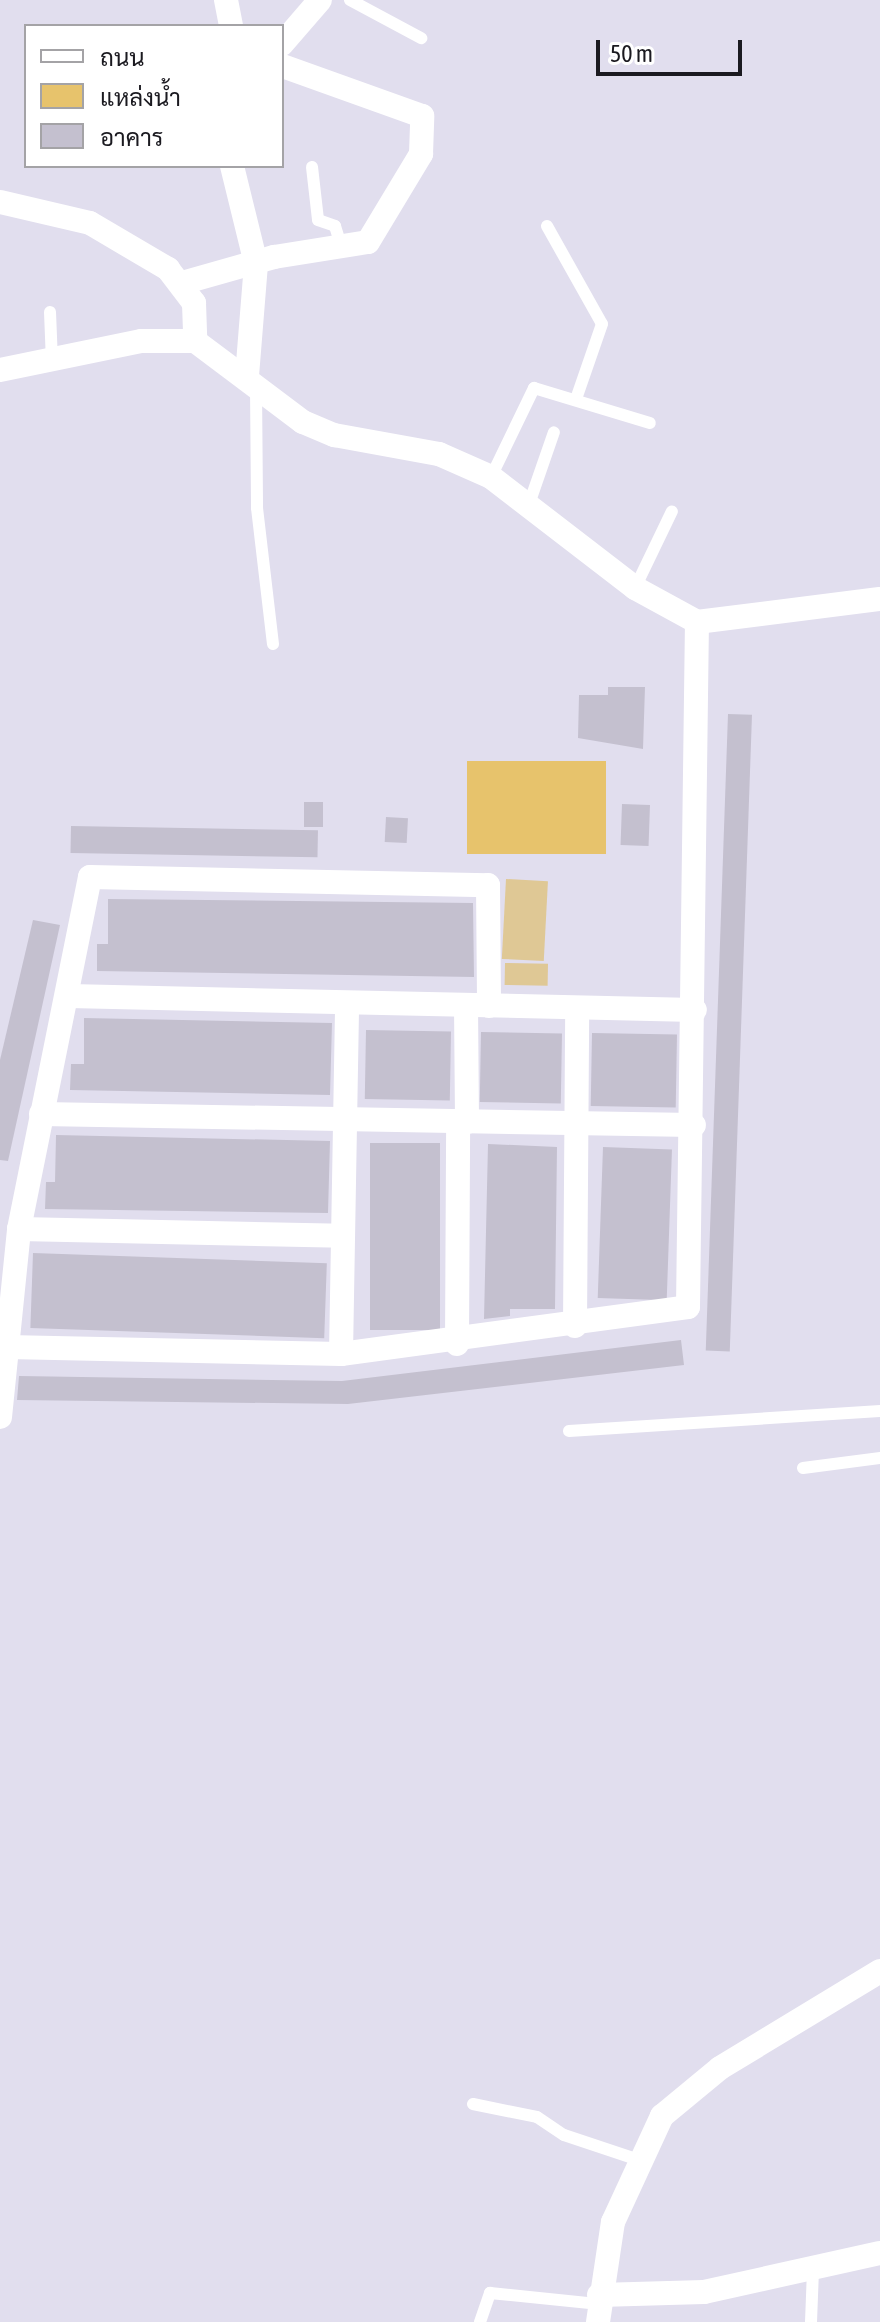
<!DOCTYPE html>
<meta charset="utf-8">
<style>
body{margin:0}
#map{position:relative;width:880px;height:2322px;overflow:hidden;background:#e1deee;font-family:"Asap Condensed",Sarabun,sans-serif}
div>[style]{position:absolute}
.green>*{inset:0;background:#dfc895;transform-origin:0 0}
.water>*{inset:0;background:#e7c36c;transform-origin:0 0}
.building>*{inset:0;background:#c4c0cf;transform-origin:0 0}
.lane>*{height:12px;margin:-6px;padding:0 6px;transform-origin:6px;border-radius:6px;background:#fff}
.street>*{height:24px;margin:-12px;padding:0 12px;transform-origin:12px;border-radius:12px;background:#fff}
span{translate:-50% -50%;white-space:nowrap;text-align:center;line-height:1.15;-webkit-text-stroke:6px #fff;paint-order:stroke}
.legend{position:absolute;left:24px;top:24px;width:260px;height:144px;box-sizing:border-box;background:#fff;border:2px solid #a4a3a6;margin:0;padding:10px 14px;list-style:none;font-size:24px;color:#1b1a20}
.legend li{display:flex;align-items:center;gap:16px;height:40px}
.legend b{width:40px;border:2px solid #a4a3a6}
.scale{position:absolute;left:596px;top:40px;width:146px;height:36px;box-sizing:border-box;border:4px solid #1b1a20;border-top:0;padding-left:10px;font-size:24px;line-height:28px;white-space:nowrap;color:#1b1a20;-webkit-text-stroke:6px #fff;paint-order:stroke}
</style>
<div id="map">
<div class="green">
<i style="left:506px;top:879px;width:42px;height:80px;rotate:3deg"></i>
<i style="left:505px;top:963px;width:43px;height:22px;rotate:1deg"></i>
</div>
<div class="water">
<i style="left:467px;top:761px;width:139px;height:93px"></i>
</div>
<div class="building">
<i style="clip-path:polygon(608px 687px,645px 687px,643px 749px,578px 738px,579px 695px,608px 695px)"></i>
<i style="left:728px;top:714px;width:24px;height:637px;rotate:2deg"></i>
<i style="left:304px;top:802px;width:19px;height:25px"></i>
<i style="left:622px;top:804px;width:28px;height:41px;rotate:2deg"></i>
<i style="left:386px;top:817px;width:22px;height:25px;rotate:3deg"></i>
<i style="left:71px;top:826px;width:247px;height:27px;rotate:1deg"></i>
<i style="clip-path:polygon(108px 899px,473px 903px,474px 977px,97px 971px,97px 944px,108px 944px)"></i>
<i style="clip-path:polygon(33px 920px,60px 925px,8px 1161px,0 1160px,0 1060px)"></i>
<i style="clip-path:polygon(84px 1018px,332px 1023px,330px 1095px,70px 1090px,71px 1064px,84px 1064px)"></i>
<i style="left:366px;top:1030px;width:85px;height:69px;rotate:1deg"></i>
<i style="left:481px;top:1032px;width:81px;height:70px;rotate:1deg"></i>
<i style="left:592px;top:1033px;width:85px;height:73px;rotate:1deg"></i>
<i style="clip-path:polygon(56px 1135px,330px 1141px,328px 1213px,45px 1209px,46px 1182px,55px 1182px)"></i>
<i style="left:370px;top:1143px;width:70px;height:187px"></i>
<i style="clip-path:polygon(488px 1144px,557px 1147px,555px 1309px,510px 1309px,510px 1316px,484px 1319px)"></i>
<i style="left:603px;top:1147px;width:69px;height:151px;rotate:2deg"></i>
<i style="left:33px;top:1253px;width:294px;height:75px;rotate:2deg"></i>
<i style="clip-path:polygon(681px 1340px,684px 1365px,348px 1404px,17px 1400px,19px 1376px,342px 1381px)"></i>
</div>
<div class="lane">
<i style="left:350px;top:0;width:81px;rotate:28.2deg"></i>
<i style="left:312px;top:167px;width:53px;rotate:83.5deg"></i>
<i style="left:318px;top:220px;width:18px;rotate:19deg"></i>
<i style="left:335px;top:226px;width:21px;rotate:73deg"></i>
<i style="left:547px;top:226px;width:112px;rotate:60.7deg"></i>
<i style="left:602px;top:324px;width:79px;rotate:109.1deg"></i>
<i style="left:50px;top:312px;width:49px;rotate:87.7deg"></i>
<i style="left:256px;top:388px;width:120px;rotate:89.5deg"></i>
<i style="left:257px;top:508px;width:137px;rotate:83.3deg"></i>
<i style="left:491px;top:477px;width:99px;rotate:-64.2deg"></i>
<i style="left:534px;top:388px;width:121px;rotate:16.8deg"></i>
<i style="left:528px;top:507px;width:79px;rotate:-70.9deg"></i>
<i style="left:635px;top:588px;width:85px;rotate:-64.3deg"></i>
<i style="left:569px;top:1431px;width:312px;rotate:-3.7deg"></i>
<i style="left:803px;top:1468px;width:78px;rotate:-7.4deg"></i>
<i style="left:473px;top:2104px;width:65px;rotate:11.5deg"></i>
<i style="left:537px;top:2117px;width:32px;rotate:34deg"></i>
<i style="left:564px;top:2135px;width:79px;rotate:18.4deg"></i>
<i style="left:480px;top:2322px;width:31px;rotate:-71deg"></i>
<i style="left:490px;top:2293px;width:110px;rotate:5.8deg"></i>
<i style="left:811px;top:2322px;width:51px;rotate:-87.8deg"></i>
</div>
<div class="street">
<i style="left:226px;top:0;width:26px;rotate:79deg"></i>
<i style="left:282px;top:44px;width:58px;rotate:-49.2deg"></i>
<i style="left:232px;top:166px;width:101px;rotate:76.2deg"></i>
<i style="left:256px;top:264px;width:111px;rotate:94.6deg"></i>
<i style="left:0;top:202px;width:92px;rotate:13.1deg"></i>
<i style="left:90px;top:223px;width:91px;rotate:30.5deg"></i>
<i style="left:168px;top:269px;width:43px;rotate:52.6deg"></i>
<i style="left:194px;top:303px;width:38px;rotate:88deg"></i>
<i style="left:182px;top:283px;width:96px;rotate:-15.8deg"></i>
<i style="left:274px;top:257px;width:95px;rotate:-9.1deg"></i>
<i style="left:368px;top:242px;width:103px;rotate:-58.9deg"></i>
<i style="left:421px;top:154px;width:38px;rotate:-88deg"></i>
<i style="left:422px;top:116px;width:149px;rotate:-160.3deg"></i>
<i style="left:0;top:370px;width:144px;rotate:-11.6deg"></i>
<i style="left:141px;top:341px;width:54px"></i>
<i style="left:195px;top:341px;width:135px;rotate:36.9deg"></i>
<i style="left:303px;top:422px;width:34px;rotate:23deg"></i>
<i style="left:334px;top:435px;width:107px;rotate:10.3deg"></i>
<i style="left:439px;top:454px;width:57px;rotate:23.9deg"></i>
<i style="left:491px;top:477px;width:182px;rotate:37.6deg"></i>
<i style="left:635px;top:588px;width:71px;rotate:28.7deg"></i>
<i style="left:697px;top:622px;width:184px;rotate:-7.2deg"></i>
<i style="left:69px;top:996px;width:626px;rotate:1.28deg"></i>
<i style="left:466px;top:1005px;width:117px;rotate:89.5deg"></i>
<i style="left:41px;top:1114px;width:653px;rotate:0.97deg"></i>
<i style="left:19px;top:1229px;width:323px;rotate:1.2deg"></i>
<i style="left:575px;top:1326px;width:318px;rotate:-89.6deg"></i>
<i style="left:457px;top:1344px;width:222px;rotate:-89.7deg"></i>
<i style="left:7px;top:1347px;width:334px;rotate:1.2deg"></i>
<i style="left:341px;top:1354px;width:350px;rotate:-7.7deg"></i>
<i style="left:688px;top:1307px;width:685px;rotate:-89.25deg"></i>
<i style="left:341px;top:1354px;width:351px;rotate:-89deg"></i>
<i style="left:0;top:1417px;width:189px;rotate:-84.2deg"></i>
<i style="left:19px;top:1229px;width:359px;rotate:-78.6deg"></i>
<i style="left:90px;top:877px;width:398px;rotate:1.2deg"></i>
<i style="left:488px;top:885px;width:121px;rotate:89.5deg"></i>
<i style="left:599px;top:2295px;width:105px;rotate:-1.6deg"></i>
<i style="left:704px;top:2292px;width:180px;rotate:-12.5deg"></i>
<i style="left:598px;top:2322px;width:101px;rotate:-81.5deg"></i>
<i style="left:613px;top:2222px;width:117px;rotate:-65.2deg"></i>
<i style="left:662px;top:2116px;width:75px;rotate:-39.6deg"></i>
<i style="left:720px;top:2068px;width:187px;rotate:-31.2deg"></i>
</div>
<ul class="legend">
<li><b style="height:10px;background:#fff"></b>ถนน</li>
<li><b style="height:22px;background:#e7c36c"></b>แหล่งน้ำ</li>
<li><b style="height:22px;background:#c4c0cf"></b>อาคาร</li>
</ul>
<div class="scale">50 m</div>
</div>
